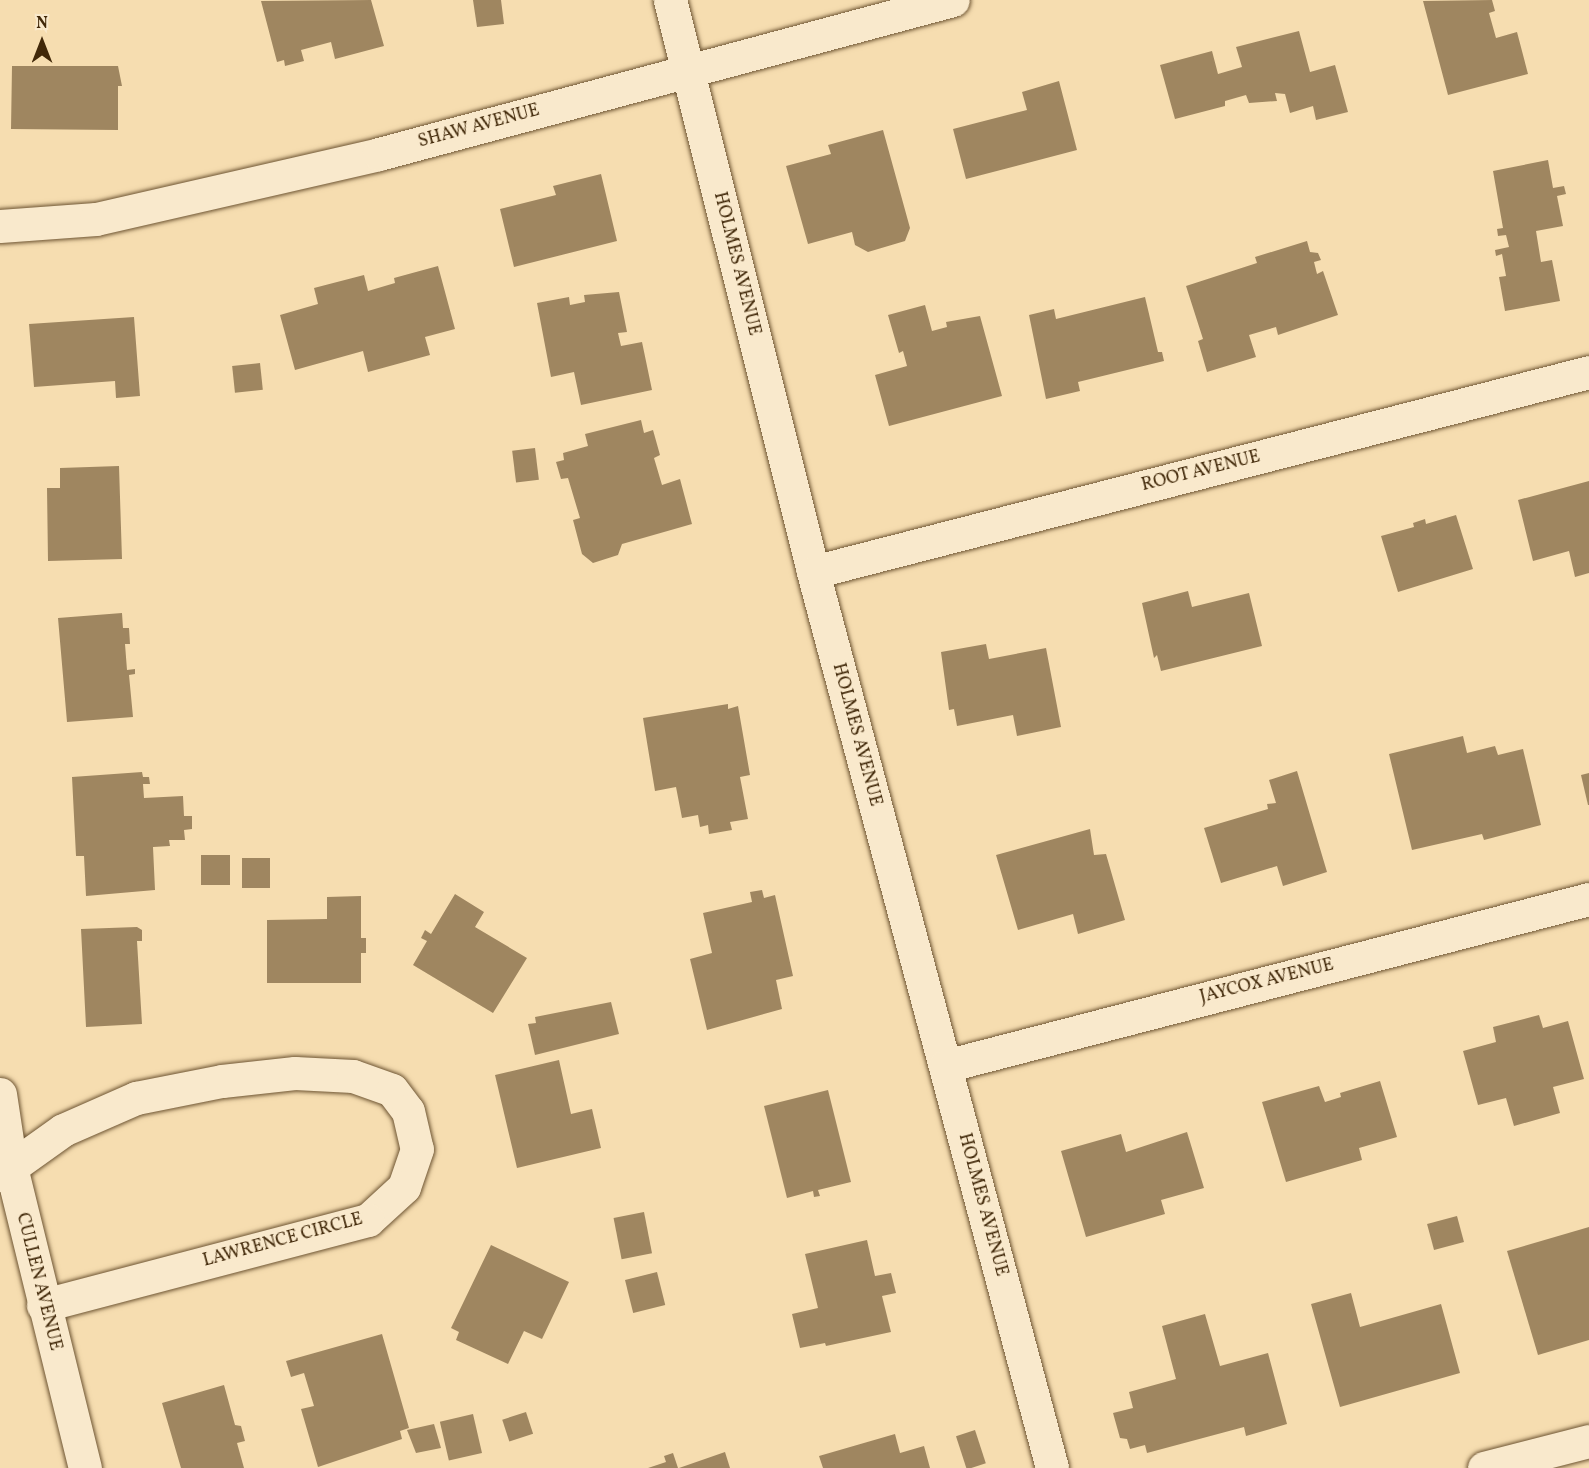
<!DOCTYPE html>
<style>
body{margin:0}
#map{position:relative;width:1589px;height:1468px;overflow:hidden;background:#f6ddb0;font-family:Vollkorn,serif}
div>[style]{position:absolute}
.building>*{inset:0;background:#9f8660;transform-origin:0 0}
.roads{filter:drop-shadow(0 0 2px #6e5533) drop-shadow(0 0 2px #6e5533)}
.minor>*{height:33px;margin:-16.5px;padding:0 16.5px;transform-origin:16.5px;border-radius:16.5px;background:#f9e9cc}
span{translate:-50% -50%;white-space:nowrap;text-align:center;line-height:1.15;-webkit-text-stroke:4.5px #f9e9cc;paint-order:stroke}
.street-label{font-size:18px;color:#412809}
.north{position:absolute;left:12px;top:12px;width:60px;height:60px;-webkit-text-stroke:4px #f9e9cc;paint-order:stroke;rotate:0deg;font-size:16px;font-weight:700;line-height:24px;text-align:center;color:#412809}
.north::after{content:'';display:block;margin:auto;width:21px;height:27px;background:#412809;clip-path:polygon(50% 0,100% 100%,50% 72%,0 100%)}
</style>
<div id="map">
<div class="building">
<i style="clip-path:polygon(371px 0,384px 46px,335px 59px,331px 42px,301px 50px,304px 61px,285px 66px,284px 60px,277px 62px,261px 1px)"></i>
<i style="clip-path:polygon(473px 0,501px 0,504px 24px,477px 27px)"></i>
<i style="clip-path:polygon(1492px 0,1495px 11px,1489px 13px,1496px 38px,1517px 32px,1528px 74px,1448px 95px,1423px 1px)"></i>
<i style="clip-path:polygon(1299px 31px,1310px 72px,1335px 65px,1348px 112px,1316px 120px,1313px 106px,1290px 113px,1285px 94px,1275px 93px,1277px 101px,1249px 103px,1246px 95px,1225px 101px,1225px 106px,1175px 119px,1160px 65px,1212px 51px,1218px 74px,1242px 67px,1236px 47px)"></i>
<i style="clip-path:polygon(12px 66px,118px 66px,122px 86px,118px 86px,118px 130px,11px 129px)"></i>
<i style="clip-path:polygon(1059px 81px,1077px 150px,966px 179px,953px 129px,1027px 110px,1022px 92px)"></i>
<i style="clip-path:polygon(883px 130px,910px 228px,905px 241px,868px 252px,855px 245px,852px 232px,808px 244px,786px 166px,831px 154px,828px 145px)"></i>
<i style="clip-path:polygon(1548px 160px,1553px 188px,1564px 186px,1566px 194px,1557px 196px,1563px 226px,1536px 231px,1541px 262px,1552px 260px,1560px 301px,1505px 311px,1499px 277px,1506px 276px,1502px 254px,1496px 256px,1495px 250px,1509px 247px,1506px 235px,1498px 236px,1497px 229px,1503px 228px,1493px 171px)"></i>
<i style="clip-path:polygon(601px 174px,617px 241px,514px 267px,500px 209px,556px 195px,553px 186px)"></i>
<i style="clip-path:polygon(1307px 241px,1310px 252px,1318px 253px,1321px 260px,1314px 262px,1317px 274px,1323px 271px,1338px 315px,1278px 335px,1276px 327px,1249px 335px,1256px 357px,1207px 372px,1198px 341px,1203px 339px,1186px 286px,1257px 263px,1255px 257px)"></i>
<i style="clip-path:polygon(438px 266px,455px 329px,425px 337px,430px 355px,368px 372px,363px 351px,295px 370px,280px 315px,318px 304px,314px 288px,364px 275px,368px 291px,395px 283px,394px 278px)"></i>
<i style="clip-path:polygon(619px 292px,627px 332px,618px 333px,621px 346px,642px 342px,652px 390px,581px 405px,574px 372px,551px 377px,537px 303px,569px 297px,570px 305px,585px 302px,584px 295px)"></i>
<i style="clip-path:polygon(1145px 297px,1158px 352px,1162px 352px,1164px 361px,1078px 382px,1080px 391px,1046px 399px,1029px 315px,1054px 309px,1056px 319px)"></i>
<i style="clip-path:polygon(925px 305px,932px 331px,947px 327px,946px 322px,980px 316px,1002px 396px,889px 426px,875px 375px,907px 366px,903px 351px,899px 353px,888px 315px)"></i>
<i style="clip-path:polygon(134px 317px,140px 396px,116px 398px,115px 381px,34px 387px,29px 324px)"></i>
<i style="left:260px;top:363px;width:27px;height:28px;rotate:84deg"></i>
<i style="clip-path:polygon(641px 420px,644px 433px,653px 430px,660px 455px,654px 458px,662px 485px,680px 479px,692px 524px,622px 544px,618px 555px,593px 563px,582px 554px,573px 520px,580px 518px,568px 478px,561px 479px,556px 462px,564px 460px,563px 453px,588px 446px,585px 434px)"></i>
<i style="left:535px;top:448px;width:32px;height:23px;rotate:83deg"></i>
<i style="clip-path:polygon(119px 466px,122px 559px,48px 561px,47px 488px,60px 488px,60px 468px)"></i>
<i style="clip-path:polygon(1589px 481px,1589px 573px,1575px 577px,1569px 551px,1533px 561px,1518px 500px)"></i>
<i style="clip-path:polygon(1456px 515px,1473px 569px,1398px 592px,1381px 536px,1414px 527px,1413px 523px,1425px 519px,1426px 524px)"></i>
<i style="clip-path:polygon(1188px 591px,1192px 607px,1249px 593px,1262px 646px,1161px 671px,1157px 655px,1154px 658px,1142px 603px)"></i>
<i style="clip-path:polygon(122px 613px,123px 628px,129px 628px,130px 644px,125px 644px,127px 670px,135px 669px,135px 674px,129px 675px,133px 717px,67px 722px,58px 618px)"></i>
<i style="clip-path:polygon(986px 644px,989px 659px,1046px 648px,1061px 727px,1017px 736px,1013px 715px,957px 726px,954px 709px,949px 710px,941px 652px)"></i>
<i style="clip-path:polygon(728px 704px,728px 709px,738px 706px,750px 775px,740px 777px,748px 819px,730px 822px,732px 830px,709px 834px,708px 825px,700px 827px,698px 815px,682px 818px,676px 787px,655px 791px,643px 718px)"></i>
<i style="clip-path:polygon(1463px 736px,1467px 753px,1495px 746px,1498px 755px,1523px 749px,1541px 825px,1484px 840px,1482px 834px,1412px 850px,1389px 754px)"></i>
<i style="clip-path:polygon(1297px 771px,1327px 872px,1283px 886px,1277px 866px,1221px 883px,1204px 828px,1268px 809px,1267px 804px,1276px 803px,1269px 780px)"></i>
<i style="clip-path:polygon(142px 772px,143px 777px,149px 777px,150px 784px,143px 784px,144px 798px,183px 796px,184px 816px,192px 816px,192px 829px,184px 830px,185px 840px,169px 840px,170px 846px,153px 847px,155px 890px,86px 896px,84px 856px,76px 856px,72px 777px)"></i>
<i style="clip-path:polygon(1589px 773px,1589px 805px,1588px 805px,1581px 775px)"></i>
<i style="clip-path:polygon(1090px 829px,1094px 855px,1106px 854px,1125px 920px,1078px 934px,1073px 914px,1018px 930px,996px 855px)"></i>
<i style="left:201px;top:855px;width:29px;height:30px"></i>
<i style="left:242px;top:858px;width:28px;height:30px"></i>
<i style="clip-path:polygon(762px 890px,764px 898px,775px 895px,793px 976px,776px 980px,782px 1009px,707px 1030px,690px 959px,712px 953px,703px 913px,752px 902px,750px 892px)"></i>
<i style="clip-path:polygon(455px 894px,484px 912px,475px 927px,527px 958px,493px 1013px,413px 965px,427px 941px,421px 938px,425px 930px,431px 934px)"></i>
<i style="clip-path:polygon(361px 896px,361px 938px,366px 938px,366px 953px,361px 953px,361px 983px,267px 983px,267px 920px,327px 919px,327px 897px)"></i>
<i style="clip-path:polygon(137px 927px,142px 930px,142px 941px,137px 941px,142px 1024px,86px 1027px,81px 929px)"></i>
<i style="clip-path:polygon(611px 1002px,619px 1034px,535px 1055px,528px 1024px,536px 1023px,535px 1017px)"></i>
<i style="clip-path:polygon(1539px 1015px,1543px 1028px,1568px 1021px,1584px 1079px,1553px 1087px,1560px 1113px,1514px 1126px,1506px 1098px,1478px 1105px,1463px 1051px,1496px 1042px,1493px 1027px)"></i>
<i style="clip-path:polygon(559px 1060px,571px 1114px,592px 1109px,601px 1148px,517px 1168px,495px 1075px)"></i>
<i style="clip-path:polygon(1380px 1081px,1397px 1137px,1359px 1148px,1362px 1160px,1286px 1182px,1262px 1102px,1319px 1086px,1325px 1102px,1341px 1097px,1340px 1093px)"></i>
<i style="clip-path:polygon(828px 1090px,851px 1182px,818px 1190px,820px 1196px,814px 1197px,813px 1191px,787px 1198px,764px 1106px)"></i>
<i style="clip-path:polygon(1187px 1132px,1204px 1188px,1161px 1200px,1165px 1214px,1086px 1237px,1061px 1151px,1121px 1134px,1126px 1152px)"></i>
<i style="left:644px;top:1212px;width:42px;height:31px;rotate:79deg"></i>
<i style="left:1457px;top:1216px;width:27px;height:31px;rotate:75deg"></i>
<i style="clip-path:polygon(1589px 1227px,1589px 1340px,1538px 1355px,1507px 1251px)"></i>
<i style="clip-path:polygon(867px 1240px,875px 1276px,891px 1273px,896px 1293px,882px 1296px,891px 1332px,826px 1346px,825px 1343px,800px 1348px,792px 1314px,818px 1308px,805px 1254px)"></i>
<i style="clip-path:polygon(491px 1245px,569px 1282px,542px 1339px,524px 1331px,508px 1364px,456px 1340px,459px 1332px,451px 1328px)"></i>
<i style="left:657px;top:1272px;width:34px;height:33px;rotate:76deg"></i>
<i style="clip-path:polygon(1351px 1293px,1360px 1327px,1441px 1304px,1460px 1373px,1340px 1407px,1311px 1304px)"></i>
<i style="clip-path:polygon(1205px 1314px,1220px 1366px,1268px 1353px,1287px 1424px,1246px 1436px,1244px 1427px,1147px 1453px,1145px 1445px,1130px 1449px,1127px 1439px,1120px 1438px,1113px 1413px,1133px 1408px,1129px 1392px,1176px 1379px,1162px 1326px)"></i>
<i style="clip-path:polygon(382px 1334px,409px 1428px,400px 1431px,402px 1439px,318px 1467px,301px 1409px,314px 1406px,304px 1373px,291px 1377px,286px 1361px)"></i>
<i style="clip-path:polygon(224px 1385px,235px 1425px,241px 1426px,245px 1441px,237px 1443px,244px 1468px,181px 1468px,162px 1403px)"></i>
<i style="left:526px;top:1412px;width:23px;height:25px;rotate:72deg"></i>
<i style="left:473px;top:1414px;width:40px;height:34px;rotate:77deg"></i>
<i style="clip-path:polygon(434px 1424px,441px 1448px,416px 1453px,407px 1430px)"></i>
<i style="left:975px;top:1430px;width:35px;height:20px;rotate:72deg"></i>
<i style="clip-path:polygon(895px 1434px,900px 1453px,924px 1446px,930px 1468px,823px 1468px,819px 1456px)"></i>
<i style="clip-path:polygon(725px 1452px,730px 1468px,679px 1468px)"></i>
<i style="clip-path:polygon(673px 1453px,678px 1468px,648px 1468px,666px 1462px,664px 1456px)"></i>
</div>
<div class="roads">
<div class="minor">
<i style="left:670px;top:0;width:590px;rotate:75.96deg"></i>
<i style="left:813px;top:572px;width:927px;rotate:75.06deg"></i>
<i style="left:0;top:226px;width:96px;rotate:-4.2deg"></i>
<i style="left:96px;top:219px;width:290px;rotate:-12.9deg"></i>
<i style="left:379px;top:154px;width:594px;rotate:-15.02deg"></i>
<i style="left:813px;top:572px;width:801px;rotate:-14.45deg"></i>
<i style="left:945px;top:1066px;width:665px;rotate:-14.54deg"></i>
<i style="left:0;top:1094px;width:74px;rotate:81.4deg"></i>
<i style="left:11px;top:1167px;width:310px;rotate:76.2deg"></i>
<i style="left:0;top:1175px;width:77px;rotate:-35.5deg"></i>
<i style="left:63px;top:1130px;width:80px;rotate:-23.7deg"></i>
<i style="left:136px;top:1098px;width:88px;rotate:-11.2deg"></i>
<i style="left:222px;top:1081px;width:73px;rotate:-6.3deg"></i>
<i style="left:295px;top:1073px;width:58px;rotate:3deg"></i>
<i style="left:353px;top:1076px;width:41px;rotate:19.7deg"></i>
<i style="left:392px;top:1090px;width:26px;rotate:53deg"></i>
<i style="left:408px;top:1111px;width:39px;rotate:77deg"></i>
<i style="left:417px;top:1149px;width:40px;rotate:108.9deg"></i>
<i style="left:404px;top:1187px;width:49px;rotate:137.5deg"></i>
<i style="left:368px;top:1220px;width:336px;rotate:165.3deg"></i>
<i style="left:1484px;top:1468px;width:108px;rotate:-14.4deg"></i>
</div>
</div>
<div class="street-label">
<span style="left:479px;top:127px;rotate:-15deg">SHAW AVENUE</span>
<span style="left:736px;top:264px;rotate:76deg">HOLMES AVENUE</span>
<span style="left:1201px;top:472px;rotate:-14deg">ROOT AVENUE</span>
<span style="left:856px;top:735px;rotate:75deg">HOLMES AVENUE</span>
<span style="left:1267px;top:982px;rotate:-14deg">JAYCOX AVENUE</span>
<span style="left:982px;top:1205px;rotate:75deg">HOLMES AVENUE</span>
<span style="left:283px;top:1241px;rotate:-15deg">LAWRENCE CIRCLE</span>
<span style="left:38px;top:1282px;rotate:76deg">CULLEN AVENUE</span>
</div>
<div class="north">N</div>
</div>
